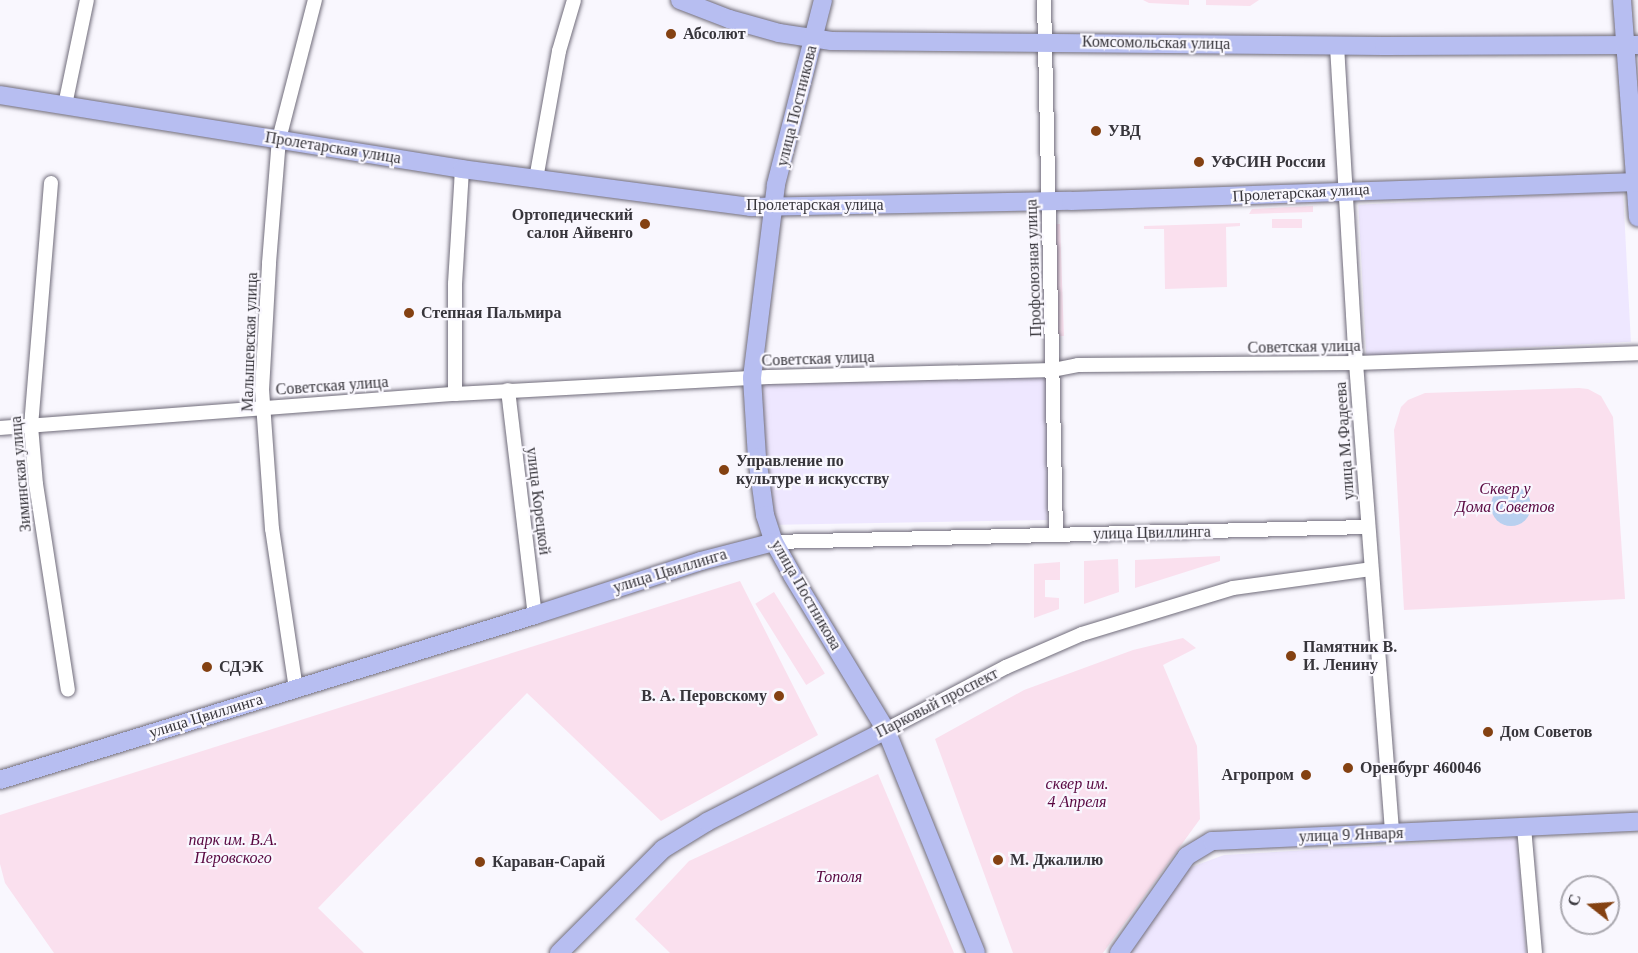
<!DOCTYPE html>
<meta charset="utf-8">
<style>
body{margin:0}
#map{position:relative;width:1638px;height:953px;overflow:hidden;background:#f9f7fe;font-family:"Times New Roman",serif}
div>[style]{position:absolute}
.built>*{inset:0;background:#eee7ff;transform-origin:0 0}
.green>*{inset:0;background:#fae0ee;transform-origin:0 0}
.water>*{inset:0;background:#b8d0ef}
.round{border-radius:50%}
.roads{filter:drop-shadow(0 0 2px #706c7a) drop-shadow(0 0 2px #706c7a)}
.minor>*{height:14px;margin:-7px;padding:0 7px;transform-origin:7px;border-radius:7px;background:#fff}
.major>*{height:18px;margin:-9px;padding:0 9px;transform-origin:9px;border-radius:9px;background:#b7bef1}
.dots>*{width:16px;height:16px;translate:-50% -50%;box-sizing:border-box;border:3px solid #f9f7fe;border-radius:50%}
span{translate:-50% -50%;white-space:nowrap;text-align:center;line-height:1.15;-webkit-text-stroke:4.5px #f9f7fe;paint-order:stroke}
.poi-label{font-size:16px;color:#37353b;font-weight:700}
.left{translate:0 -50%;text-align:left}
.right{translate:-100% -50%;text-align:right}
.street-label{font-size:16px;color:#37353b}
.park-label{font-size:16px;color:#580740;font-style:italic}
.north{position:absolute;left:1560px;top:875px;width:60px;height:60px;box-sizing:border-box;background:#f9f7fe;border:2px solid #aba9b0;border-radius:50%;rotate:287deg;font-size:16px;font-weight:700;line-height:24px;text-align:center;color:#37353b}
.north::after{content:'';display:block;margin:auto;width:21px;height:27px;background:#844112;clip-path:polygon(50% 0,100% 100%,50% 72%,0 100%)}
</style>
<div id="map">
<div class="built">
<i style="left:1623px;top:191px;width:151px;height:265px;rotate:87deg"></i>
<i style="left:1046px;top:376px;width:144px;height:284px;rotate:89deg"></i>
<i style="clip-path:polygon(1517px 838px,1526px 953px,1131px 953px,1186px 869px,1224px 855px)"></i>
</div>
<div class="green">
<i style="clip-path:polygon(1143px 0,1189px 0,1189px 5px,1149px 3px)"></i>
<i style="clip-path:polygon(1206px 0,1259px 0,1250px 6px,1206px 5px)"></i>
<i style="clip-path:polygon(1313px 206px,1313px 212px,1249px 214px,1252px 209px)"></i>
<i style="left:1302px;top:219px;width:9px;height:30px;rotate:90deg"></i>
<i style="clip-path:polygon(1240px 223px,1240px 226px,1226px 227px,1227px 287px,1165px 289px,1164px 229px,1144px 229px,1144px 226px)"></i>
<i style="left:1060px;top:224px;width:112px;height:8px;rotate:88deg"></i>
<i style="clip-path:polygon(1579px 388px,1588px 389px,1601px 396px,1613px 417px,1625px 599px,1404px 610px,1394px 430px,1401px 407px,1408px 400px,1425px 393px)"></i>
<i style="clip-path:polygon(1220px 556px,1220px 561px,1135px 588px,1135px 560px)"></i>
<i style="clip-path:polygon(1118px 559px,1119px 592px,1084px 604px,1084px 561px)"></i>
<i style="clip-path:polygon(1060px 562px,1060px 580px,1045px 580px,1045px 597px,1059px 598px,1059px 609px,1034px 618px,1034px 564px)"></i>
<i style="clip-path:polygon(740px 581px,818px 735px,661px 821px,527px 693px,318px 908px,364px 953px,54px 953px,5px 883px,0 864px,0 815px)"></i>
<i style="left:774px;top:592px;width:96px;height:22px;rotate:58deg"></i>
<i style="clip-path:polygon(1183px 638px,1196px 648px,1163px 665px,1197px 746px,1200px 819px,1103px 953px,1013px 953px,935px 739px,1024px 690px,1133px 650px)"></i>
<i style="clip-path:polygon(878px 774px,954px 953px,670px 953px,635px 919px,689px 861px)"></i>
</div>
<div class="water">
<i class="round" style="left:1491px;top:486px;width:40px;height:40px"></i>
</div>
<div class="roads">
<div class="minor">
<i style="left:1044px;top:0;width:534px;rotate:88.71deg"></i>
<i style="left:1337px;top:46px;width:318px;rotate:86.6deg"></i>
<i style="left:1356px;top:363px;width:472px;rotate:85.6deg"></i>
<i style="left:65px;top:105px;width:107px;rotate:-78.2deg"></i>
<i style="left:536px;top:179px;width:130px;rotate:-79.8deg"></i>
<i style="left:559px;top:51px;width:53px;rotate:-73.6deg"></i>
<i style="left:51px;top:183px;width:244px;rotate:94.7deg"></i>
<i style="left:31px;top:426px;width:58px;rotate:85.1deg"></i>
<i style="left:36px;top:484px;width:208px;rotate:81.2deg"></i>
<i style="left:508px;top:390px;width:227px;rotate:83.2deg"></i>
<i style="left:455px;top:394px;width:110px;rotate:-90deg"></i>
<i style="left:455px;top:284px;width:115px;rotate:-86.5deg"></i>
<i style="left:0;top:428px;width:456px;rotate:-4.3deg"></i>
<i style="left:455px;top:394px;width:314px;rotate:-3.1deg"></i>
<i style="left:769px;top:377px;width:284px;rotate:-1.4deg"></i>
<i style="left:1053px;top:370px;width:25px;rotate:-11deg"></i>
<i style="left:1078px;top:365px;width:278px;rotate:-0.4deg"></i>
<i style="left:1356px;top:363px;width:282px;rotate:-2deg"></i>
<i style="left:774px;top:542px;width:593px;rotate:-1.45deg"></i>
<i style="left:296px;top:689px;width:162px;rotate:-98.5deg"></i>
<i style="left:272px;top:529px;width:139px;rotate:-94.1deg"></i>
<i style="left:262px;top:390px;width:127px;rotate:-86.8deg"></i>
<i style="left:269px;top:263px;width:124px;rotate:-85.4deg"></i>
<i style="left:279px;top:139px;width:144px;rotate:-75.5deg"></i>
<i style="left:886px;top:730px;width:136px;rotate:-27.7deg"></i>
<i style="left:1006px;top:667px;width:83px;rotate:-23.5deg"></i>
<i style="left:1082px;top:634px;width:158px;rotate:-16.9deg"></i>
<i style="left:1233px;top:588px;width:139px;rotate:-7.8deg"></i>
<i style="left:1524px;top:827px;width:126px;rotate:85deg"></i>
</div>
<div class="major">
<i style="left:680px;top:0;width:53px;rotate:21.2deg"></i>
<i style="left:729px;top:19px;width:52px;rotate:15.6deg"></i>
<i style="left:779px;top:33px;width:53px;rotate:8.7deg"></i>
<i style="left:831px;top:41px;width:553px;rotate:0.52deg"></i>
<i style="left:1384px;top:46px;width:254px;rotate:-0.2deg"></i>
<i style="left:823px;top:0;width:191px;rotate:104.3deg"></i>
<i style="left:776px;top:185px;width:194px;rotate:97.1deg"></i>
<i style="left:752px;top:378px;width:79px;rotate:86.4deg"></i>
<i style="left:757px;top:457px;width:59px;rotate:82.1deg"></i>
<i style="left:765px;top:515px;width:28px;rotate:72deg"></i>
<i style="left:774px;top:542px;width:38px;rotate:61deg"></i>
<i style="left:792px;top:575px;width:181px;rotate:58.8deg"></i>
<i style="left:886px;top:730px;width:240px;rotate:68deg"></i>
<i style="left:1622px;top:0;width:218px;rotate:85.8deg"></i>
<i style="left:0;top:95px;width:468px;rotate:9.1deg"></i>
<i style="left:462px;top:169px;width:291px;rotate:7.5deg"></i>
<i style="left:751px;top:207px;width:320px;rotate:-1.1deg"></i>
<i style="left:1071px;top:201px;width:567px;rotate:-1.92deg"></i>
<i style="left:0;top:780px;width:560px;rotate:-17.14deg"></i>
<i style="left:535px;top:615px;width:175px;rotate:-18deg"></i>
<i style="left:701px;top:561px;width:75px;rotate:-14.6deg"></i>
<i style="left:559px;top:953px;width:147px;rotate:-45deg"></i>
<i style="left:663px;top:849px;width:52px;rotate:-31.5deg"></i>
<i style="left:707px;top:822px;width:201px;rotate:-27.2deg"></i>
<i style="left:1119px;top:953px;width:118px;rotate:-55deg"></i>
<i style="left:1187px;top:856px;width:29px;rotate:-31deg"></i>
<i style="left:1212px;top:841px;width:426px;rotate:-2.6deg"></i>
</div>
</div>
<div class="dots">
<i style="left:671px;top:34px;background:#844112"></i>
<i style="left:1096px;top:131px;background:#844112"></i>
<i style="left:1199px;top:162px;background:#844112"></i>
<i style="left:645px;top:224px;background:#844112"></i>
<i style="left:409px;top:313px;background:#844112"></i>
<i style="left:724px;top:470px;background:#844112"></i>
<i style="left:1291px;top:656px;background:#844112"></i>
<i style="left:207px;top:667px;background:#844112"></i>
<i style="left:779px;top:696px;background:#844112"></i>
<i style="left:1488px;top:732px;background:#844112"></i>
<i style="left:1348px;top:768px;background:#844112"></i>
<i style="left:1306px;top:775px;background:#844112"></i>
<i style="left:998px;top:860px;background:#844112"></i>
<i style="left:480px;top:862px;background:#844112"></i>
</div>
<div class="poi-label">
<span class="left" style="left:683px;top:34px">Абсолют</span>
<span class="left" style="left:1108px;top:131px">УВД</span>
<span class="left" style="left:1211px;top:162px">УФСИН России</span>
<span class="right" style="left:633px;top:224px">Ортопедический<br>салон Айвенго</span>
<span class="left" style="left:421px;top:313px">Степная Пальмира</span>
<span class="left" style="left:736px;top:470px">Управление по<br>культуре и искусству</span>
<span class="left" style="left:1303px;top:656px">Памятник В.<br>И. Ленину</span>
<span class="left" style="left:219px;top:667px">СДЭК</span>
<span class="right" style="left:767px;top:696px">В. А. Перовскому</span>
<span class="left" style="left:1500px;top:732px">Дом Советов</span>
<span class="left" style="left:1360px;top:768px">Оренбург 460046</span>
<span class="right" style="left:1294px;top:775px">Агропром</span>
<span class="left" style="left:1010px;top:860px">М. Джалилю</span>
<span class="left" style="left:492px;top:862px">Караван-Сарай</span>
</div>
<div class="street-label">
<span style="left:1156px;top:43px;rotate:1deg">Комсомольская улица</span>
<span style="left:797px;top:106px;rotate:-76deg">улица Постникова</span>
<span style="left:333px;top:148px;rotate:9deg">Пролетарская улица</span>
<span style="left:1301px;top:193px;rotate:-3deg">Пролетарская улица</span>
<span style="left:815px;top:205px">Пролетарская улица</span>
<span style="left:1034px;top:268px;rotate:-92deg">Профсоюзная улица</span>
<span style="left:250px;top:342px;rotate:-88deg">Малышевская улица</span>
<span style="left:1304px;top:347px;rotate:-1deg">Советская улица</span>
<span style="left:818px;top:359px;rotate:-2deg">Советская улица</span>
<span style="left:332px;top:386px;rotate:-4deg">Советская улица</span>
<span style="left:1345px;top:441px;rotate:-94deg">улица М.Фадеева</span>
<span style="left:21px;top:474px;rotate:-95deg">Зиминская улица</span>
<span style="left:538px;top:501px;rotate:83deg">улица Корецкой</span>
<span style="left:1152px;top:533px;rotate:-1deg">улица Цвиллинга</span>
<span style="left:670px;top:571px;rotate:-17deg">улица Цвиллинга</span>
<span style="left:806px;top:595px;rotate:60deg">улица Постникова</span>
<span style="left:937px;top:703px;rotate:-27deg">Парковый проспект</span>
<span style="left:206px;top:716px;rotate:-17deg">улица Цвиллинга</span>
<span style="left:1351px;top:835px;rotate:-2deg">улица 9 Января</span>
</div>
<div class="park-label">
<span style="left:1505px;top:498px">Сквер у<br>Дома Советов</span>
<span style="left:1077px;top:793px">сквер им.<br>4 Апреля</span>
<span style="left:233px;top:849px">парк им. В.А.<br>Перовского</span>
<span style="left:839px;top:877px">Тополя</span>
</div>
<div class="north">С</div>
</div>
